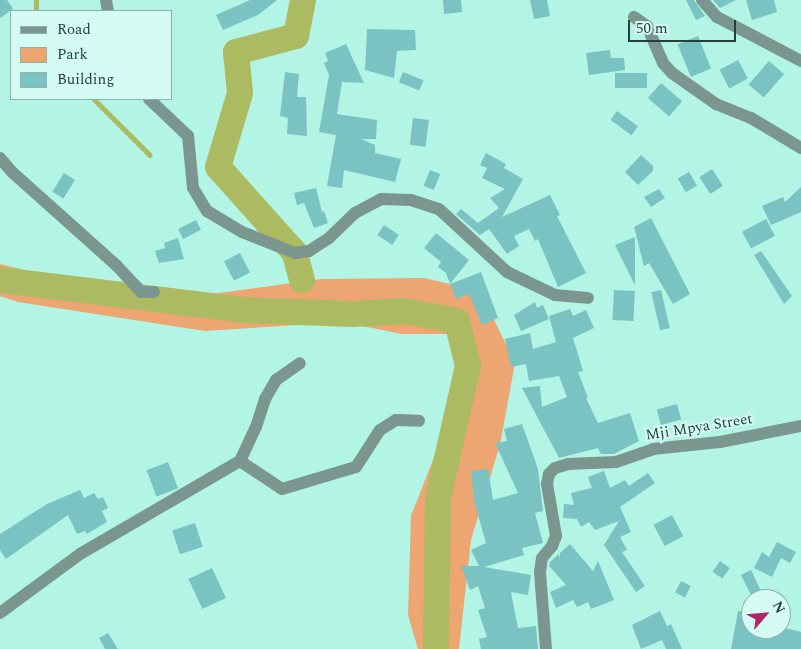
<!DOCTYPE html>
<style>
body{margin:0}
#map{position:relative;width:801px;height:649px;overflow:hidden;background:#b2f5e4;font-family:Spectral,serif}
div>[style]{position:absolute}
.green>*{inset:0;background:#eda671}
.stream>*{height:4.5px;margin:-2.25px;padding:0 2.25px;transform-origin:2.25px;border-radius:2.25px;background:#acbb61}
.river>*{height:26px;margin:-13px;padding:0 13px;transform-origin:13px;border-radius:13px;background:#acbb61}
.building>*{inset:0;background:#7bc2c3;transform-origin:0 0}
.minor>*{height:12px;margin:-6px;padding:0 6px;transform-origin:6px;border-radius:6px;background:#7b968f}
span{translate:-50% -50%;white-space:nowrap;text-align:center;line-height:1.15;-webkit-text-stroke:4px #d5fcf2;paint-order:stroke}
.street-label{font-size:15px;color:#244039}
.legend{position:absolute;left:10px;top:10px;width:162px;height:90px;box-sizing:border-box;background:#d5fcf2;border:1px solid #8eb1a8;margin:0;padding:6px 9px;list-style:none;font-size:15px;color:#244039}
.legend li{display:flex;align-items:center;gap:10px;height:25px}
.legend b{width:25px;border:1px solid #8eb1a8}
.north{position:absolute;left:741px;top:589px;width:50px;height:50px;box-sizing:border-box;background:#d5fcf2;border:1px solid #8eb1a8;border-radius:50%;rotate:63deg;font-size:14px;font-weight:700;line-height:20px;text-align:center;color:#244039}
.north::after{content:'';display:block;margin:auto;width:18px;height:22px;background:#af2668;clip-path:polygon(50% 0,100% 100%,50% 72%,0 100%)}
.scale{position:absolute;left:628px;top:20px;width:108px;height:22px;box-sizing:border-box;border:2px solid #244039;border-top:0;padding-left:6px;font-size:15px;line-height:18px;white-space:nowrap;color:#244039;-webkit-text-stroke:4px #d5fcf2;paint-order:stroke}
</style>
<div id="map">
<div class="green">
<i style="clip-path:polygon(0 264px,153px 302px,322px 279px,424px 278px,480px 291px,515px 363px,500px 445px,471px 540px,459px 649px,418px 649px,408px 615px,411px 516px,464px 381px,466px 334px,402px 334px,342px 322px,205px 331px,18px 302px,0 296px)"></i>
</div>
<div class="stream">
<i style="left:36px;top:11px;width:11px;rotate:-90deg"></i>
<i style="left:94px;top:99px;width:79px;rotate:45deg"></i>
</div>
<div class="river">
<i style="left:0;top:280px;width:245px;rotate:7deg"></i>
<i style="left:243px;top:310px;width:110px;rotate:2.1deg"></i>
<i style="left:353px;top:314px;width:52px;rotate:-3.3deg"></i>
<i style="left:405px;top:311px;width:53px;rotate:10.9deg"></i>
<i style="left:457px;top:321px;width:46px;rotate:76.3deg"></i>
<i style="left:468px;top:366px;width:135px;rotate:102.8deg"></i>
<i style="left:438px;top:498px;width:151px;rotate:90.8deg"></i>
<i style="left:302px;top:280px;width:28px;rotate:-105deg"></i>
<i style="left:295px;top:253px;width:115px;rotate:-131.8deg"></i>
<i style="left:218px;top:167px;width:77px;rotate:-73.4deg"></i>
<i style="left:240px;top:93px;width:41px;rotate:-95.6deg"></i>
<i style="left:236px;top:52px;width:62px;rotate:-14.9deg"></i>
<i style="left:296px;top:36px;width:37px;rotate:-79deg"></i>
</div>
<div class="building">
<i style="clip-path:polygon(0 0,7px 0,13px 9px,0 18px)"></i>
<i style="clip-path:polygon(250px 0,277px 0,258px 15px,223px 30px,216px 15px)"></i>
<i style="clip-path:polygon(443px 0,461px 0,462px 12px,444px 14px)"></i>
<i style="clip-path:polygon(530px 0,547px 0,550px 16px,534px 19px)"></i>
<i style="clip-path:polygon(686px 0,694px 0,705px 16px,696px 20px)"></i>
<i style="clip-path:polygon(713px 0,736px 0,720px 8px)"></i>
<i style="clip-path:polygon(746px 0,774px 0,777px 12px,752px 20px)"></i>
<i style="clip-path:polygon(367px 29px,415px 30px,416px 50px,397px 51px,394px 78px,365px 70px)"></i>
<i style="left:698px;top:36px;width:35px;height:22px;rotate:68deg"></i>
<i style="clip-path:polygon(346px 44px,364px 83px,342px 82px,337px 114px,377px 120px,376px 139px,361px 139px,375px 145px,375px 153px,401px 159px,395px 182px,344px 170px,342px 188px,327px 186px,336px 135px,319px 132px,329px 75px,324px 63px,328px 61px,325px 53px)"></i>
<i style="clip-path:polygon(610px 50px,611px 58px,624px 58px,625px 70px,589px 75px,586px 53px)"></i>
<i style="left:738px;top:60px;width:21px;height:21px;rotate:62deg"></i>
<i style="left:769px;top:61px;width:20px;height:31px;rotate:41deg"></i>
<i style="clip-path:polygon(285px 72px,299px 74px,297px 97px,306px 97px,307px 136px,287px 134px,288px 118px,280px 116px)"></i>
<i style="left:403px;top:72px;width:22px;height:11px;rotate:22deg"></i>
<i style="left:615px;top:73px;width:32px;height:15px"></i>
<i style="left:661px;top:83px;width:28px;height:20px;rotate:41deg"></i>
<i style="left:617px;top:111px;width:26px;height:11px;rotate:36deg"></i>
<i style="left:413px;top:118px;width:16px;height:27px;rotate:7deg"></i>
<i style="clip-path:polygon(486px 153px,506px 164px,504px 168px,523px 179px,502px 217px,550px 195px,560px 215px,557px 216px,586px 273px,558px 287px,538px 239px,535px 241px,529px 229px,514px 236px,519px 246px,507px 254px,489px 229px,480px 235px,456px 214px,461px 209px,478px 223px,499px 208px,490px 198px,505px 189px,482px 178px,487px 168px,480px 165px)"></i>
<i style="clip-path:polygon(641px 155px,653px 166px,653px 171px,638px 185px,625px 172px)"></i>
<i style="left:712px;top:169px;width:20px;height:15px;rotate:57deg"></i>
<i style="left:430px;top:170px;width:11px;height:17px;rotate:22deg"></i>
<i style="left:689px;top:172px;width:16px;height:13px;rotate:60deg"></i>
<i style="left:64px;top:173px;width:13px;height:22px;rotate:32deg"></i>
<i style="clip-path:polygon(801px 187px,801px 212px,771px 225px,762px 206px,783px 197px,785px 202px)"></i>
<i style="clip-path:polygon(316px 188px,322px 212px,324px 211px,328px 223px,314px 228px,304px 203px,297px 205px,294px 193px)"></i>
<i style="clip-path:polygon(659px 189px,665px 198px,651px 207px,644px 197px)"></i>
<i style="clip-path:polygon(651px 218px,690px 294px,673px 304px,649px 263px,644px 266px,634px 227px)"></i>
<i style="left:766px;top:219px;width:19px;height:27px;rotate:62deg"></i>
<i style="left:196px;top:220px;width:11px;height:20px;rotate:63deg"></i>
<i style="left:384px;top:225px;width:18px;height:12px;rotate:34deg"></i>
<i style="clip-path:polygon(436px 233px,469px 260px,450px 284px,446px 273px,438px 267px,441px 262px,424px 248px)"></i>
<i style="clip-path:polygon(635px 237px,635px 285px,615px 245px)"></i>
<i style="clip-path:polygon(178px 238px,184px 259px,159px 263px,155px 251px,165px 248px,164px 243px)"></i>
<i style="clip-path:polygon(761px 251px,792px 296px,784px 304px,754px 255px)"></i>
<i style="left:240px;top:253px;width:22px;height:18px;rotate:63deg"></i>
<i style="clip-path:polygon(481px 272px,498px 318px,482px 325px,469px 294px,456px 299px,450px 284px)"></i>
<i style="left:614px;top:290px;width:21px;height:30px;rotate:3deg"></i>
<i style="left:661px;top:290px;width:39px;height:10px;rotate:77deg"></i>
<i style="clip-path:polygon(535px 302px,537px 308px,543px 305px,549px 319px,521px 331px,514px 315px)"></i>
<i style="clip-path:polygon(570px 309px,573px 316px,586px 310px,594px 328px,573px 338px,583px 371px,578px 372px,588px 398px,586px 398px,598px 423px,630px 413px,639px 441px,614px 454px,601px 454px,598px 448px,559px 458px,522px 388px,540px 386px,542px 407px,567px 397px,559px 376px,529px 381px,526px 364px,511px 367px,505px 339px,530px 333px,533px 349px,556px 342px,549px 316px)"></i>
<i style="left:677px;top:404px;width:16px;height:21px;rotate:75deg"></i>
<i style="clip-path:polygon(522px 424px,538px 469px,543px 511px,535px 513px,543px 543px,522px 548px,524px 555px,484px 567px,531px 575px,528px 595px,511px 592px,518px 628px,536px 626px,538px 649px,481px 649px,479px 639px,487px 637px,478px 610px,485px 608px,478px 586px,470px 590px,461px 566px,479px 566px,471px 550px,486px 543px,474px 501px,471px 471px,488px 469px,493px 500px,518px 493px,495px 443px,507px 441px,504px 429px)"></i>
<i style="left:168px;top:462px;width:28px;height:23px;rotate:69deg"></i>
<i style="clip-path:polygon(604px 471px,610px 488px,625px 480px,629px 486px,648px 473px,655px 483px,620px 507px,631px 532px,620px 537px,627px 550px,622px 552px,645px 586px,636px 592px,604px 545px,619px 521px,595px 530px,589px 522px,581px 527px,577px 519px,563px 518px,564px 504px,574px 505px,571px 493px,592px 488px,588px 477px)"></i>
<i style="clip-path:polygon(80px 490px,84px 498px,94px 493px,98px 499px,103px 497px,108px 508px,102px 511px,107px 522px,87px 534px,85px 531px,77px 534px,68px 515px,6px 559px,0 550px,0 534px,47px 504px)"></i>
<i style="left:672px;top:515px;width:24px;height:21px;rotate:62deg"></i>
<i style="left:195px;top:523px;width:25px;height:24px;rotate:72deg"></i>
<i style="clip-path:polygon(777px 542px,796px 552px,790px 563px,781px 558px,772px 577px,754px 568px,762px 552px,769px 557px)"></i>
<i style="clip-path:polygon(570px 544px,593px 571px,598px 561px,614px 600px,591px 609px,588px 602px,577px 607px,573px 600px,556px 608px,550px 592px,566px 585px,549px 566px,550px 562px,559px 554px,560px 560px,560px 553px)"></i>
<i style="left:720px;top:561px;width:12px;height:13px;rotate:35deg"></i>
<i style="left:212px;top:568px;width:33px;height:26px;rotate:65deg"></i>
<i style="clip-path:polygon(751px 570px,765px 599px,753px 599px,741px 575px)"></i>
<i style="left:681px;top:581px;width:11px;height:13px;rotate:27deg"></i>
<i style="clip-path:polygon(660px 611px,667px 626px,671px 624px,682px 649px,666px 649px,662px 640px,641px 649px,632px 625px)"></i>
<i style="clip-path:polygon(738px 611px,751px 613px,751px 629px,781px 627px,801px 632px,801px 649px,731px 649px)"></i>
<i style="clip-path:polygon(108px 633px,118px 649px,105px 649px,99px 638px)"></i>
</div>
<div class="minor">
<i style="left:106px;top:0;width:11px;rotate:80deg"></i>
<i style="left:702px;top:0;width:23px;rotate:49deg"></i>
<i style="left:717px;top:17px;width:95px;rotate:27.6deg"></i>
<i style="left:634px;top:17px;width:16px;rotate:35deg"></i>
<i style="left:647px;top:26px;width:40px;rotate:66.6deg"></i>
<i style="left:663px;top:63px;width:13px;rotate:48deg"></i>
<i style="left:672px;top:73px;width:54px;rotate:35.2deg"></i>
<i style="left:716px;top:104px;width:38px;rotate:22deg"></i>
<i style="left:751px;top:118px;width:58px;rotate:31deg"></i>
<i style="left:149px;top:99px;width:54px;rotate:43.5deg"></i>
<i style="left:188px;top:136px;width:52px;rotate:84.5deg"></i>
<i style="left:193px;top:188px;width:27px;rotate:59deg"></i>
<i style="left:207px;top:211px;width:41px;rotate:31deg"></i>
<i style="left:242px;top:232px;width:57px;rotate:21.6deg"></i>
<i style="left:295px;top:253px;width:14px;rotate:-8deg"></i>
<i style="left:309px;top:251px;width:24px;rotate:-33deg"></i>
<i style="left:329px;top:238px;width:36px;rotate:-44deg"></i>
<i style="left:355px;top:213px;width:30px;rotate:-28deg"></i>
<i style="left:381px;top:199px;width:30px;rotate:2deg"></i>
<i style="left:411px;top:200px;width:29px;rotate:18deg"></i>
<i style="left:439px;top:209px;width:93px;rotate:42.8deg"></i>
<i style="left:507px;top:272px;width:53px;rotate:25.6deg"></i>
<i style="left:555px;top:295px;width:33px;rotate:5deg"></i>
<i style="left:0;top:158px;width:18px;rotate:49deg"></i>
<i style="left:12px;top:172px;width:141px;rotate:41.8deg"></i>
<i style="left:117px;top:266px;width:35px;rotate:47deg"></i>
<i style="left:141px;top:292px;width:13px"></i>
<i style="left:240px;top:461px;width:50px;rotate:33.7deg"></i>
<i style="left:282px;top:489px;width:77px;rotate:-16.6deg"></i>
<i style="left:356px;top:467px;width:44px;rotate:-57deg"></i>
<i style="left:380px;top:430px;width:19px;rotate:-32deg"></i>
<i style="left:396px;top:420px;width:23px;rotate:2deg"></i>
<i style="left:0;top:613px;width:99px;rotate:-36.4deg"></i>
<i style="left:80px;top:554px;width:185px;rotate:-30.2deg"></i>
<i style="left:240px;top:461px;width:38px;rotate:-65deg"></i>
<i style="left:256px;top:427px;width:29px;rotate:-72deg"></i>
<i style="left:265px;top:399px;width:22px;rotate:-60deg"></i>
<i style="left:276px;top:380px;width:29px;rotate:-35deg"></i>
<i style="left:546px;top:649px;width:77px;rotate:-94.5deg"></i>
<i style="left:540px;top:572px;width:14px;rotate:-82deg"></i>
<i style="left:542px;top:558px;width:16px;rotate:-50deg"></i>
<i style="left:552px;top:546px;width:11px;rotate:-68deg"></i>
<i style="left:556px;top:536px;width:53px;rotate:-99.8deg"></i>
<i style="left:547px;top:484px;width:10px;rotate:-79deg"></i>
<i style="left:549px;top:474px;width:8px;rotate:-45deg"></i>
<i style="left:555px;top:468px;width:14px;rotate:-17deg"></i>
<i style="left:568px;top:464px;width:48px;rotate:-2.4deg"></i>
<i style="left:616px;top:462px;width:39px;rotate:-19deg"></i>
<i style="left:653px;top:449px;width:67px;rotate:-6deg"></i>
<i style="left:720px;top:442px;width:83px;rotate:-11.2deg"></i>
</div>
<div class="street-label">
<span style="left:699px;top:427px;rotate:-9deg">Mji Mpya Street</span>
</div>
<ul class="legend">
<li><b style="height:6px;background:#7b968f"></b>Road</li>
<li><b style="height:14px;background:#eda671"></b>Park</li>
<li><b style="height:14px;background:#7bc2c3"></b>Building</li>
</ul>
<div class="north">N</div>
<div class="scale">50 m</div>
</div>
